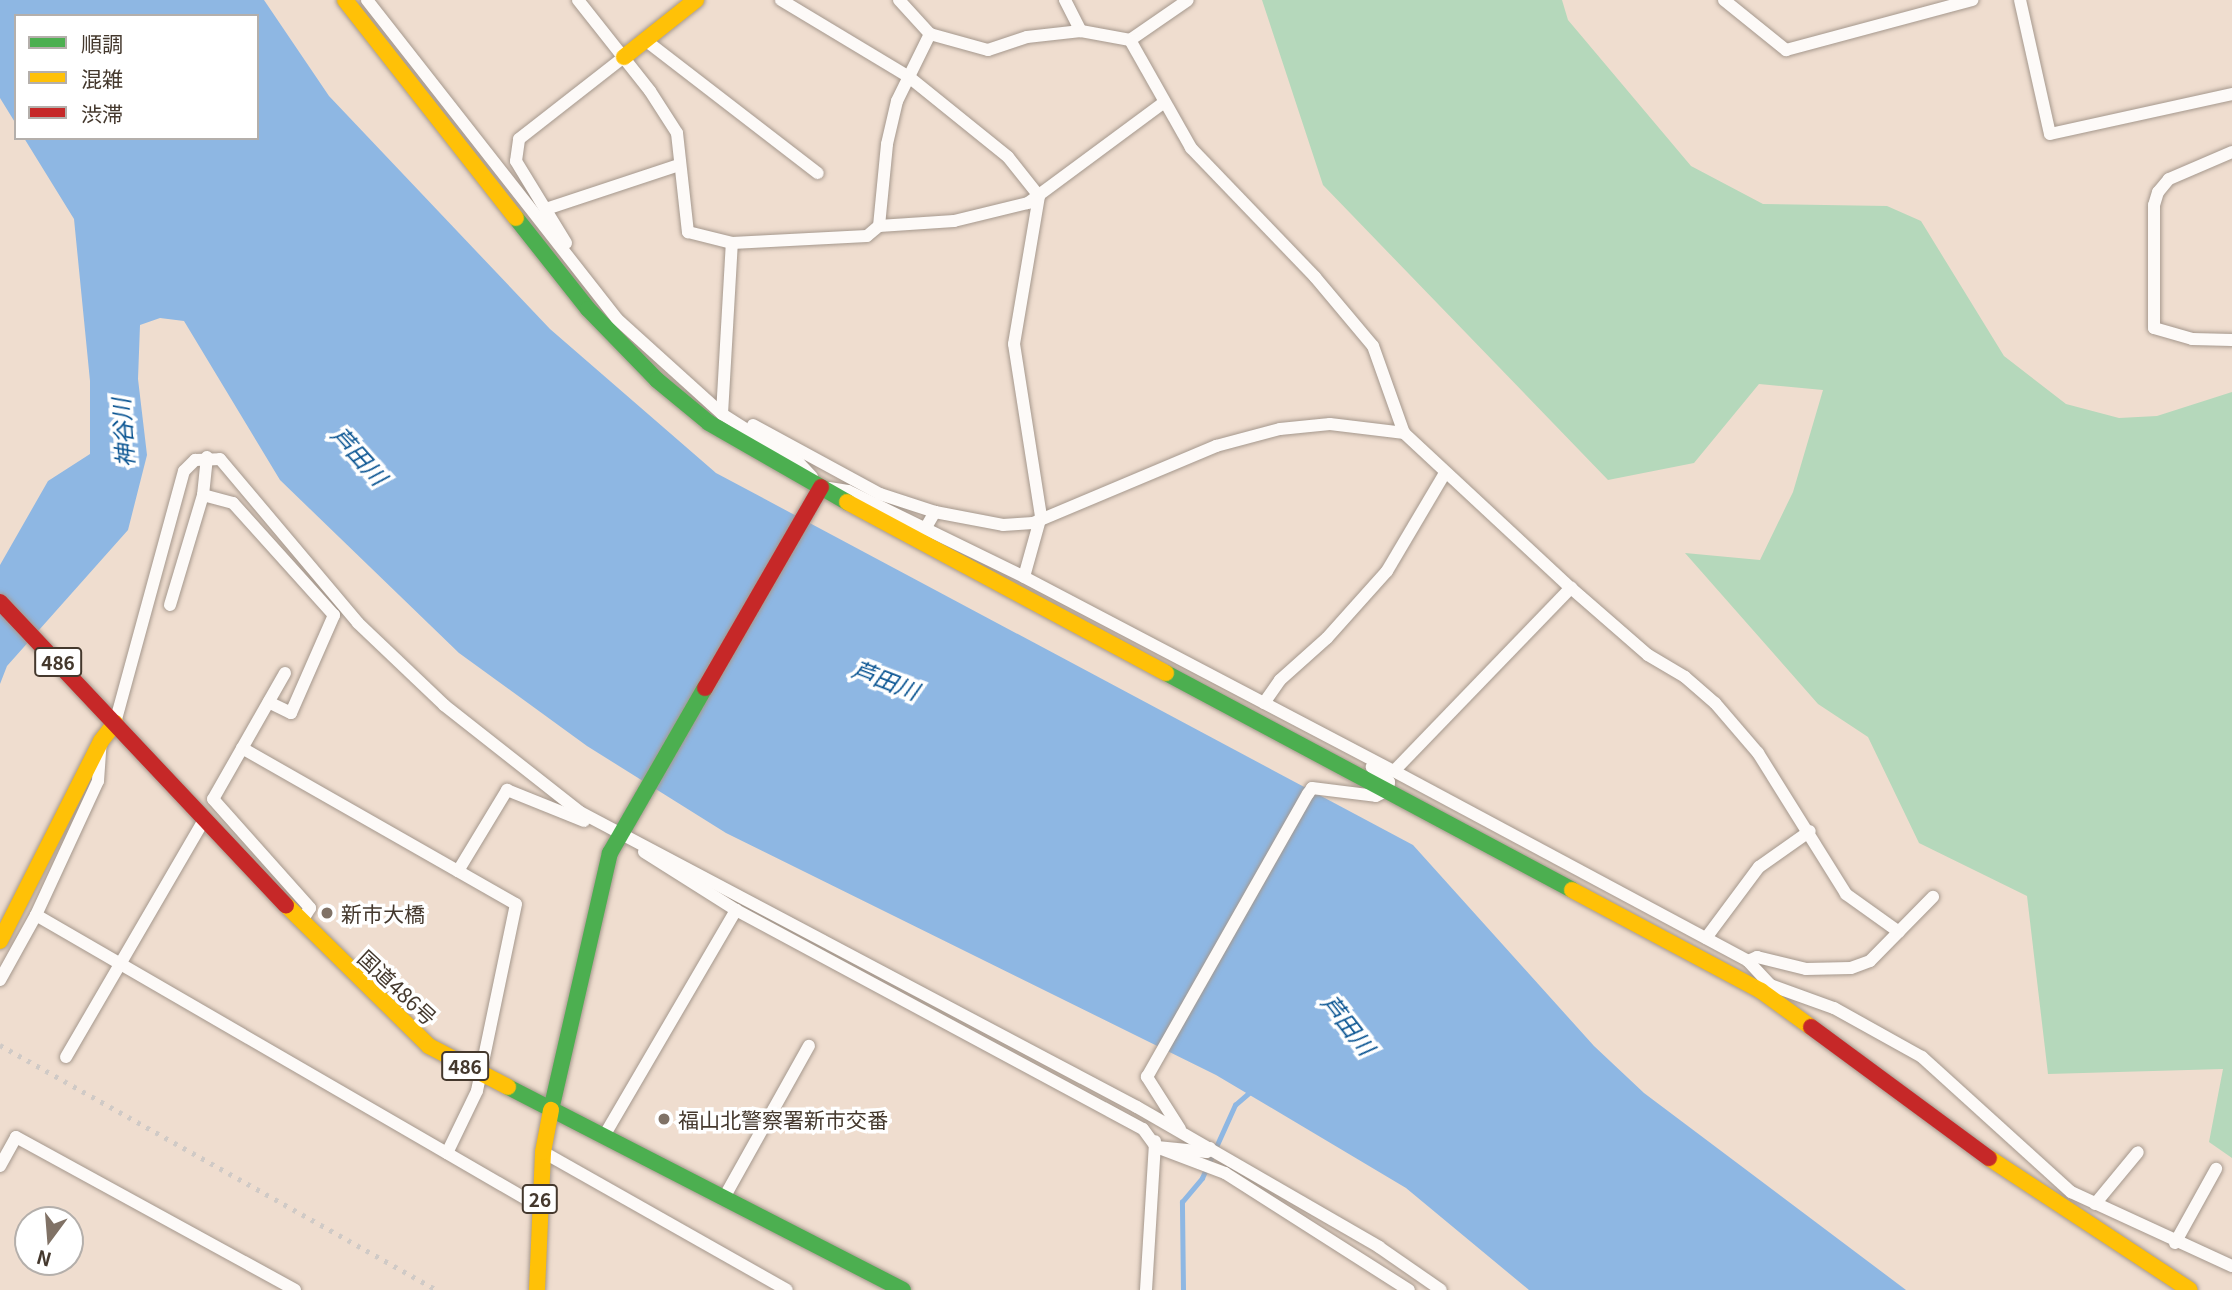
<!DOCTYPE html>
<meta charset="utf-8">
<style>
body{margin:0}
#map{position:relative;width:2232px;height:1290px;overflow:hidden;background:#efddcf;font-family:Georgia,"Noto Sans JP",serif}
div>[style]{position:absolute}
.green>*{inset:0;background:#b5d8bb}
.water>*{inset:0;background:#8eb7e3}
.stream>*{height:4.5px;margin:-2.25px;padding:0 2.25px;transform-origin:2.25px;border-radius:2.25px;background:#8eb7e3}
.roads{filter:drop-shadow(0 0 2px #a5988d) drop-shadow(0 0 2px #a5988d)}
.street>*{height:12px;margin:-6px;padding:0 6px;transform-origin:6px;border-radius:6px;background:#fdfaf8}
.fast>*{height:16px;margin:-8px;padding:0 8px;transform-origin:8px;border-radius:8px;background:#4caf50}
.slow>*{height:16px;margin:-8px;padding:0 8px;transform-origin:8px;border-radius:8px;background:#ffc107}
.jam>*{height:16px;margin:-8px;padding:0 8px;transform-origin:8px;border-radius:8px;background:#c62828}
.rail>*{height:4.5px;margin-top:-2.25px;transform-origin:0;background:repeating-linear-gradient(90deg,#d0cac6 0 3.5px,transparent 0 10.5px)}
.dots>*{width:19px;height:19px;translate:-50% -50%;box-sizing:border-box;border:4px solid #fff;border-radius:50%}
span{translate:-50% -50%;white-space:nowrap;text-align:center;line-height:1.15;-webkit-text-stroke:7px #fff;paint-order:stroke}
.shield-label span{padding:2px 5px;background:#fff;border:2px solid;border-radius:5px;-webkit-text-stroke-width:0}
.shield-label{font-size:19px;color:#44382d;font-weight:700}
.poi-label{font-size:21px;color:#44382d}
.left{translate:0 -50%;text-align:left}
.street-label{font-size:21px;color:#44382d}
.water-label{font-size:23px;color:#085391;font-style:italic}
.legend{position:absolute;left:14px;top:14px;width:245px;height:126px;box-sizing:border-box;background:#fff;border:2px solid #b4afab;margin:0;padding:9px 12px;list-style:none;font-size:21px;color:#44382d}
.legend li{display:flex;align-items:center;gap:14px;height:35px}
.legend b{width:35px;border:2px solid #b4afab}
.north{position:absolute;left:14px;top:1206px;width:70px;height:70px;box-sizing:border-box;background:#fff;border:2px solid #b4afab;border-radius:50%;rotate:196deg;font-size:19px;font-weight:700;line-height:28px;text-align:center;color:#44382d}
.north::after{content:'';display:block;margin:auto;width:24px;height:32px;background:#807266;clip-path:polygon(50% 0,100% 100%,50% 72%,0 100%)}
</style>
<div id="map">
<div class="green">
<i style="clip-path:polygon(1262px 0,1562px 0,1568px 20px,1691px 166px,1763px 204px,1887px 206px,1921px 221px,2004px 356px,2066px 404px,2119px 418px,2157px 416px,2232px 392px,2232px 1158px,2209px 1142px,2223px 1069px,2048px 1074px,2027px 896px,1919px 843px,1868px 737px,1818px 704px,1685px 553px,1760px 560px,1793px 492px,1823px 390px,1759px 384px,1694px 463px,1608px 480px,1323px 185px)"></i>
</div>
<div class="water">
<i style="clip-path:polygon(0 0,264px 0,329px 96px,550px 329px,716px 473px,1413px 845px,1594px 1046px,1644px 1093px,1906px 1290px,1529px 1290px,1406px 1188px,1216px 1075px,726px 833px,587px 746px,459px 653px,280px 480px,184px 321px,160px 318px,140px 325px,138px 379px,147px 455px,128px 530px,7px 666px,0 684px,0 565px,48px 481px,90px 454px,90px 381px,74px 219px,24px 138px,257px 138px,257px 16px,16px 16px,16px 124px,0 98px)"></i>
</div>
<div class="stream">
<i style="left:1183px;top:1290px;width:88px;rotate:-90.7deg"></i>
<i style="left:1182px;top:1202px;width:31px;rotate:-50deg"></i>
<i style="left:1202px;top:1178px;width:80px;rotate:-65.7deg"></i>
<i style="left:1235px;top:1105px;width:20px;rotate:-41deg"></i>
</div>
<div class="roads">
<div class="street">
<i style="left:367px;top:0;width:405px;rotate:51.9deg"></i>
<i style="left:617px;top:319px;width:142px;rotate:42.1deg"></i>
<i style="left:722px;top:414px;width:91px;rotate:32.5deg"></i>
<i style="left:799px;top:463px;width:19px;rotate:47deg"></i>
<i style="left:578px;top:0;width:116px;rotate:51.6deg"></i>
<i style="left:650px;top:91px;width:50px;rotate:57.3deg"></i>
<i style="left:677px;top:133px;width:100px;rotate:83.7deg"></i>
<i style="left:688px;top:232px;width:45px;rotate:14deg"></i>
<i style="left:732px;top:243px;width:135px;rotate:-3deg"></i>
<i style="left:867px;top:236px;width:16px;rotate:-40deg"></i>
<i style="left:879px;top:226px;width:75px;rotate:-3.8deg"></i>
<i style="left:954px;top:221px;width:76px;rotate:-13.7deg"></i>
<i style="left:1028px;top:203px;width:168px;rotate:-36.5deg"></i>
<i style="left:781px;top:0;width:149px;rotate:31deg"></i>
<i style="left:909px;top:77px;width:127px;rotate:38.9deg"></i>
<i style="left:1008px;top:157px;width:50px;rotate:51.5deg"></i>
<i style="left:1039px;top:196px;width:150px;rotate:99.6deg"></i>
<i style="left:1014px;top:344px;width:174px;rotate:81.1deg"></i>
<i style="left:1041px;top:516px;width:63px;rotate:105.6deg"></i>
<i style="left:1065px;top:0;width:35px;rotate:63deg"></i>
<i style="left:1081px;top:31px;width:50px;rotate:10.4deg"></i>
<i style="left:1130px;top:40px;width:70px;rotate:-34.6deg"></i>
<i style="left:1724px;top:0;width:80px;rotate:38.9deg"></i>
<i style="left:1786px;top:50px;width:193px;rotate:-15deg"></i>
<i style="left:2020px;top:0;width:137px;rotate:77.4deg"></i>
<i style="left:2050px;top:134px;width:186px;rotate:-12.4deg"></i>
<i style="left:930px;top:34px;width:60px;rotate:15.4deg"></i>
<i style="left:988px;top:50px;width:41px;rotate:-18.4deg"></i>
<i style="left:1027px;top:37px;width:54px;rotate:-6.3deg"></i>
<i style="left:645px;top:40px;width:218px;rotate:37.6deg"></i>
<i style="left:1130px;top:40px;width:124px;rotate:60.5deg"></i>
<i style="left:1191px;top:148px;width:179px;rotate:46.1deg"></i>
<i style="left:1315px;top:277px;width:90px;rotate:50deg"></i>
<i style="left:1373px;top:346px;width:92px;rotate:70.4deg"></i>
<i style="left:1404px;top:433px;width:228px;rotate:42.9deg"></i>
<i style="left:1571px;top:588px;width:102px;rotate:41deg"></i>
<i style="left:1648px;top:655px;width:43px;rotate:30.7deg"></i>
<i style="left:1685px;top:677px;width:40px;rotate:41deg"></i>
<i style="left:1715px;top:703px;width:66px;rotate:49.3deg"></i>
<i style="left:1758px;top:753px;width:166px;rotate:58deg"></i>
<i style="left:1846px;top:894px;width:65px;rotate:35.6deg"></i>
<i style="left:2232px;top:152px;width:69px;rotate:156.8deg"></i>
<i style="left:2169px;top:179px;width:17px;rotate:130deg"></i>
<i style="left:2158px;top:192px;width:14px;rotate:107deg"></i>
<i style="left:2154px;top:205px;width:123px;rotate:90deg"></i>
<i style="left:2154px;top:328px;width:40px;rotate:16deg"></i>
<i style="left:2192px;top:339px;width:40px;rotate:1.4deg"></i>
<i style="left:546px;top:209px;width:140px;rotate:-18.3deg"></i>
<i style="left:879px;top:226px;width:82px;rotate:-84.4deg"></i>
<i style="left:887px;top:144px;width:44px;rotate:-76.9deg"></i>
<i style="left:897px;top:101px;width:75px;rotate:-63.8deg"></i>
<i style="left:930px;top:34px;width:46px;rotate:-132.4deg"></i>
<i style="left:566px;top:243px;width:96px;rotate:-121.4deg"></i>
<i style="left:516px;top:161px;width:22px;rotate:-82deg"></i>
<i style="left:519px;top:139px;width:133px;rotate:-38deg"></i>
<i style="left:722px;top:414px;width:171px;rotate:-86.7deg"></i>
<i style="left:753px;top:425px;width:145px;rotate:28.5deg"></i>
<i style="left:880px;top:494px;width:58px;rotate:18.1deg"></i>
<i style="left:207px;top:457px;width:38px;rotate:96deg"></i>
<i style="left:203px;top:495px;width:31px;rotate:15deg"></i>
<i style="left:233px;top:503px;width:151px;rotate:48deg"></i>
<i style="left:334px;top:615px;width:107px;rotate:113.7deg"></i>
<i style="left:291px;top:713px;width:25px;rotate:-154deg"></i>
<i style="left:829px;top:488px;width:19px;rotate:9deg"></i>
<i style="left:848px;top:491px;width:196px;rotate:26deg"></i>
<i style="left:1024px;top:577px;width:418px;rotate:27.7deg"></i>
<i style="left:1394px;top:771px;width:402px;rotate:28.2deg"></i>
<i style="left:1748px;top:961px;width:33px;rotate:47deg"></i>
<i style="left:925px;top:529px;width:20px;rotate:-60deg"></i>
<i style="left:935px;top:512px;width:69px;rotate:10.8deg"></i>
<i style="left:1003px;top:525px;width:30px;rotate:-4deg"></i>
<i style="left:1033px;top:523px;width:199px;rotate:-22.8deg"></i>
<i style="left:1216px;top:446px;width:66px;rotate:-14.9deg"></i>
<i style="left:1280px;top:429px;width:50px;rotate:-5.7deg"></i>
<i style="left:1330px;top:424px;width:75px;rotate:6.9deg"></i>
<i style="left:170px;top:605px;width:115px;rotate:-73.3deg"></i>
<i style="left:285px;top:673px;width:145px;rotate:119.7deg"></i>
<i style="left:213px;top:799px;width:146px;rotate:48.3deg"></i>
<i style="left:310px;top:908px;width:15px;rotate:122deg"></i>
<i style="left:1264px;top:703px;width:28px;rotate:-55deg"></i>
<i style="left:1280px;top:680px;width:63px;rotate:-41.8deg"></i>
<i style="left:1327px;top:638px;width:90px;rotate:-48.2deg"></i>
<i style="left:1387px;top:571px;width:114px;rotate:-59.4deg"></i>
<i style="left:115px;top:723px;width:261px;rotate:-74.7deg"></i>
<i style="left:184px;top:471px;width:16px;rotate:-45deg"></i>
<i style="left:195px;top:460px;width:25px;rotate:-2deg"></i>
<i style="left:220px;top:459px;width:214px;rotate:49.9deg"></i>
<i style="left:358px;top:623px;width:119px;rotate:43.6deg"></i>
<i style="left:444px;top:705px;width:173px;rotate:38.2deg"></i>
<i style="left:580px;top:812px;width:630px;rotate:27.91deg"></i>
<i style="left:1137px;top:1107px;width:280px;rotate:30deg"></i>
<i style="left:1379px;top:1247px;width:75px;rotate:34.7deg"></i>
<i style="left:242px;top:748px;width:315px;rotate:29.7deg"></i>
<i style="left:516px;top:904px;width:191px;rotate:101.8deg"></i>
<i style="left:477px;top:1091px;width:69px;rotate:115.8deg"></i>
<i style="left:1394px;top:771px;width:255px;rotate:-46deg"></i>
<i style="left:644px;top:852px;width:109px;rotate:32.2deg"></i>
<i style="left:736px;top:910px;width:462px;rotate:28.3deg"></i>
<i style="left:1143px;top:1129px;width:22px;rotate:54deg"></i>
<i style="left:1156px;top:1147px;width:74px;rotate:20.6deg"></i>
<i style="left:1225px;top:1173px;width:218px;rotate:32.5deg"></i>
<i style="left:458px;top:871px;width:95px;rotate:-58.8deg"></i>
<i style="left:507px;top:790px;width:83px;rotate:21.9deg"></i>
<i style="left:36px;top:915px;width:582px;rotate:30.09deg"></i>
<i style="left:1706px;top:938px;width:89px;rotate:-53.3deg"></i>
<i style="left:1759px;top:867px;width:62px;rotate:-35.2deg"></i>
<i style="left:1748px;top:961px;width:10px;rotate:-24deg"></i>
<i style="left:1757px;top:957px;width:50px;rotate:13.8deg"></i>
<i style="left:1806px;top:969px;width:45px;rotate:-1.3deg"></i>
<i style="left:1851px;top:968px;width:20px;rotate:-20deg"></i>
<i style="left:1870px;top:961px;width:90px;rotate:-45.5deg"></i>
<i style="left:0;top:980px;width:74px;rotate:-61deg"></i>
<i style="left:36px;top:915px;width:148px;rotate:-65.2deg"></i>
<i style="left:98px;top:781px;width:39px;rotate:-86deg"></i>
<i style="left:1765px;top:988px;width:6px;rotate:-31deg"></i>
<i style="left:1770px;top:985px;width:68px;rotate:19.8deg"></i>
<i style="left:1834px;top:1008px;width:101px;rotate:29.1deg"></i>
<i style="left:1922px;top:1057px;width:201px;rotate:42.2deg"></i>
<i style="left:2071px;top:1192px;width:177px;rotate:24.7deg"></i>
<i style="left:66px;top:1057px;width:276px;rotate:-59.8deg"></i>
<i style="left:1180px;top:1129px;width:62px;rotate:-122.4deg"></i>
<i style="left:1147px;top:1077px;width:326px;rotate:-60.4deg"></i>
<i style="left:1308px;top:794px;width:7px;rotate:-56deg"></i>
<i style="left:1312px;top:788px;width:64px;rotate:7.1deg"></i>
<i style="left:1376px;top:796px;width:13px;rotate:-27deg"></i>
<i style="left:1388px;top:790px;width:8px;rotate:-83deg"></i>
<i style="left:1389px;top:782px;width:23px;rotate:-139deg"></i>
<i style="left:604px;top:1136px;width:262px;rotate:-59.7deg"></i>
<i style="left:1157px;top:1147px;width:50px;rotate:5.7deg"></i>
<i style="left:1207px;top:1152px;width:5px;rotate:-53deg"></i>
<i style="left:543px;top:1152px;width:280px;rotate:29.5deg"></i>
<i style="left:0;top:1166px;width:33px;rotate:-61deg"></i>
<i style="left:16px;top:1137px;width:318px;rotate:28.7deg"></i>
<i style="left:725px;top:1196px;width:172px;rotate:-60.8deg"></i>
<i style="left:2095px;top:1204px;width:67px;rotate:-50.4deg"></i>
<i style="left:2175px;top:1243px;width:85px;rotate:-61deg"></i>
<i style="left:1146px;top:1290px;width:149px;rotate:-86.5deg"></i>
</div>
<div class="fast">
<i style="left:516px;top:218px;width:116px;rotate:51.6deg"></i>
<i style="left:588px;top:309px;width:99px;rotate:45.8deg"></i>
<i style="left:657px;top:380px;width:67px;rotate:39.6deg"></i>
<i style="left:709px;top:423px;width:159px;rotate:29.8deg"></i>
<i style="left:1166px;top:673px;width:460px;rotate:28.1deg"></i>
<i style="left:508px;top:1087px;width:444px;rotate:27.2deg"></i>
<i style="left:551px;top:1110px;width:264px;rotate:-77.1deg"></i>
<i style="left:610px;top:853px;width:190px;rotate:-60.1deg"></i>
</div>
<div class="slow">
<i style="left:345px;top:0;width:277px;rotate:51.9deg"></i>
<i style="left:624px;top:57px;width:92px;rotate:-38.4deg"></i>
<i style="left:847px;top:502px;width:362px;rotate:28.2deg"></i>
<i style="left:1572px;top:890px;width:214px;rotate:28.1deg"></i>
<i style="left:1761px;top:991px;width:62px;rotate:35.8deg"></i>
<i style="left:286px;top:905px;width:201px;rotate:44.6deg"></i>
<i style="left:429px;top:1046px;width:89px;rotate:27.4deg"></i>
<i style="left:0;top:941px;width:224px;rotate:-63.2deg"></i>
<i style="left:101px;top:741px;width:23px;rotate:-52deg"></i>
<i style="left:1989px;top:1158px;width:240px;rotate:33.3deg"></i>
<i style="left:537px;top:1290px;width:138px;rotate:-87.5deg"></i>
<i style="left:543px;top:1152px;width:43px;rotate:-79.2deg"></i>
</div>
<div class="jam">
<i style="left:0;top:602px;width:417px;rotate:46.7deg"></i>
<i style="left:705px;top:688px;width:232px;rotate:-60deg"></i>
<i style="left:1811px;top:1027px;width:221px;rotate:36.4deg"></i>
</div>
</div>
<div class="rail">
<i style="left:0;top:1045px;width:501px;rotate:29.28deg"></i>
</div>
<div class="dots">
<i style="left:327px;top:913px;background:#807266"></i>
<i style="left:664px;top:1119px;background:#807266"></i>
</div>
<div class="shield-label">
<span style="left:58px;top:662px">486</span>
<span style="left:465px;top:1066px">486</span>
<span style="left:540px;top:1199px">26</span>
</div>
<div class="poi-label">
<span class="left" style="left:341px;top:913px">新市大橋</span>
<span class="left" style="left:678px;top:1119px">福山北警察署新市交番</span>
</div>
<div class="street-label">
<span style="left:398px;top:987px;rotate:43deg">国道486号</span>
</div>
<div class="water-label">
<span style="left:122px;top:433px;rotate:-94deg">神谷川</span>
<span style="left:360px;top:455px;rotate:48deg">芦田川</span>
<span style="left:886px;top:679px;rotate:21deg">芦田川</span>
<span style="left:1349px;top:1024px;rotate:52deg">芦田川</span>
</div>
<ul class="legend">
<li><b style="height:9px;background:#4caf50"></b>順調</li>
<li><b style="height:9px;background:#ffc107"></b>混雑</li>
<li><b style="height:9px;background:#c62828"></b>渋滞</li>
</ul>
<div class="north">N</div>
</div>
